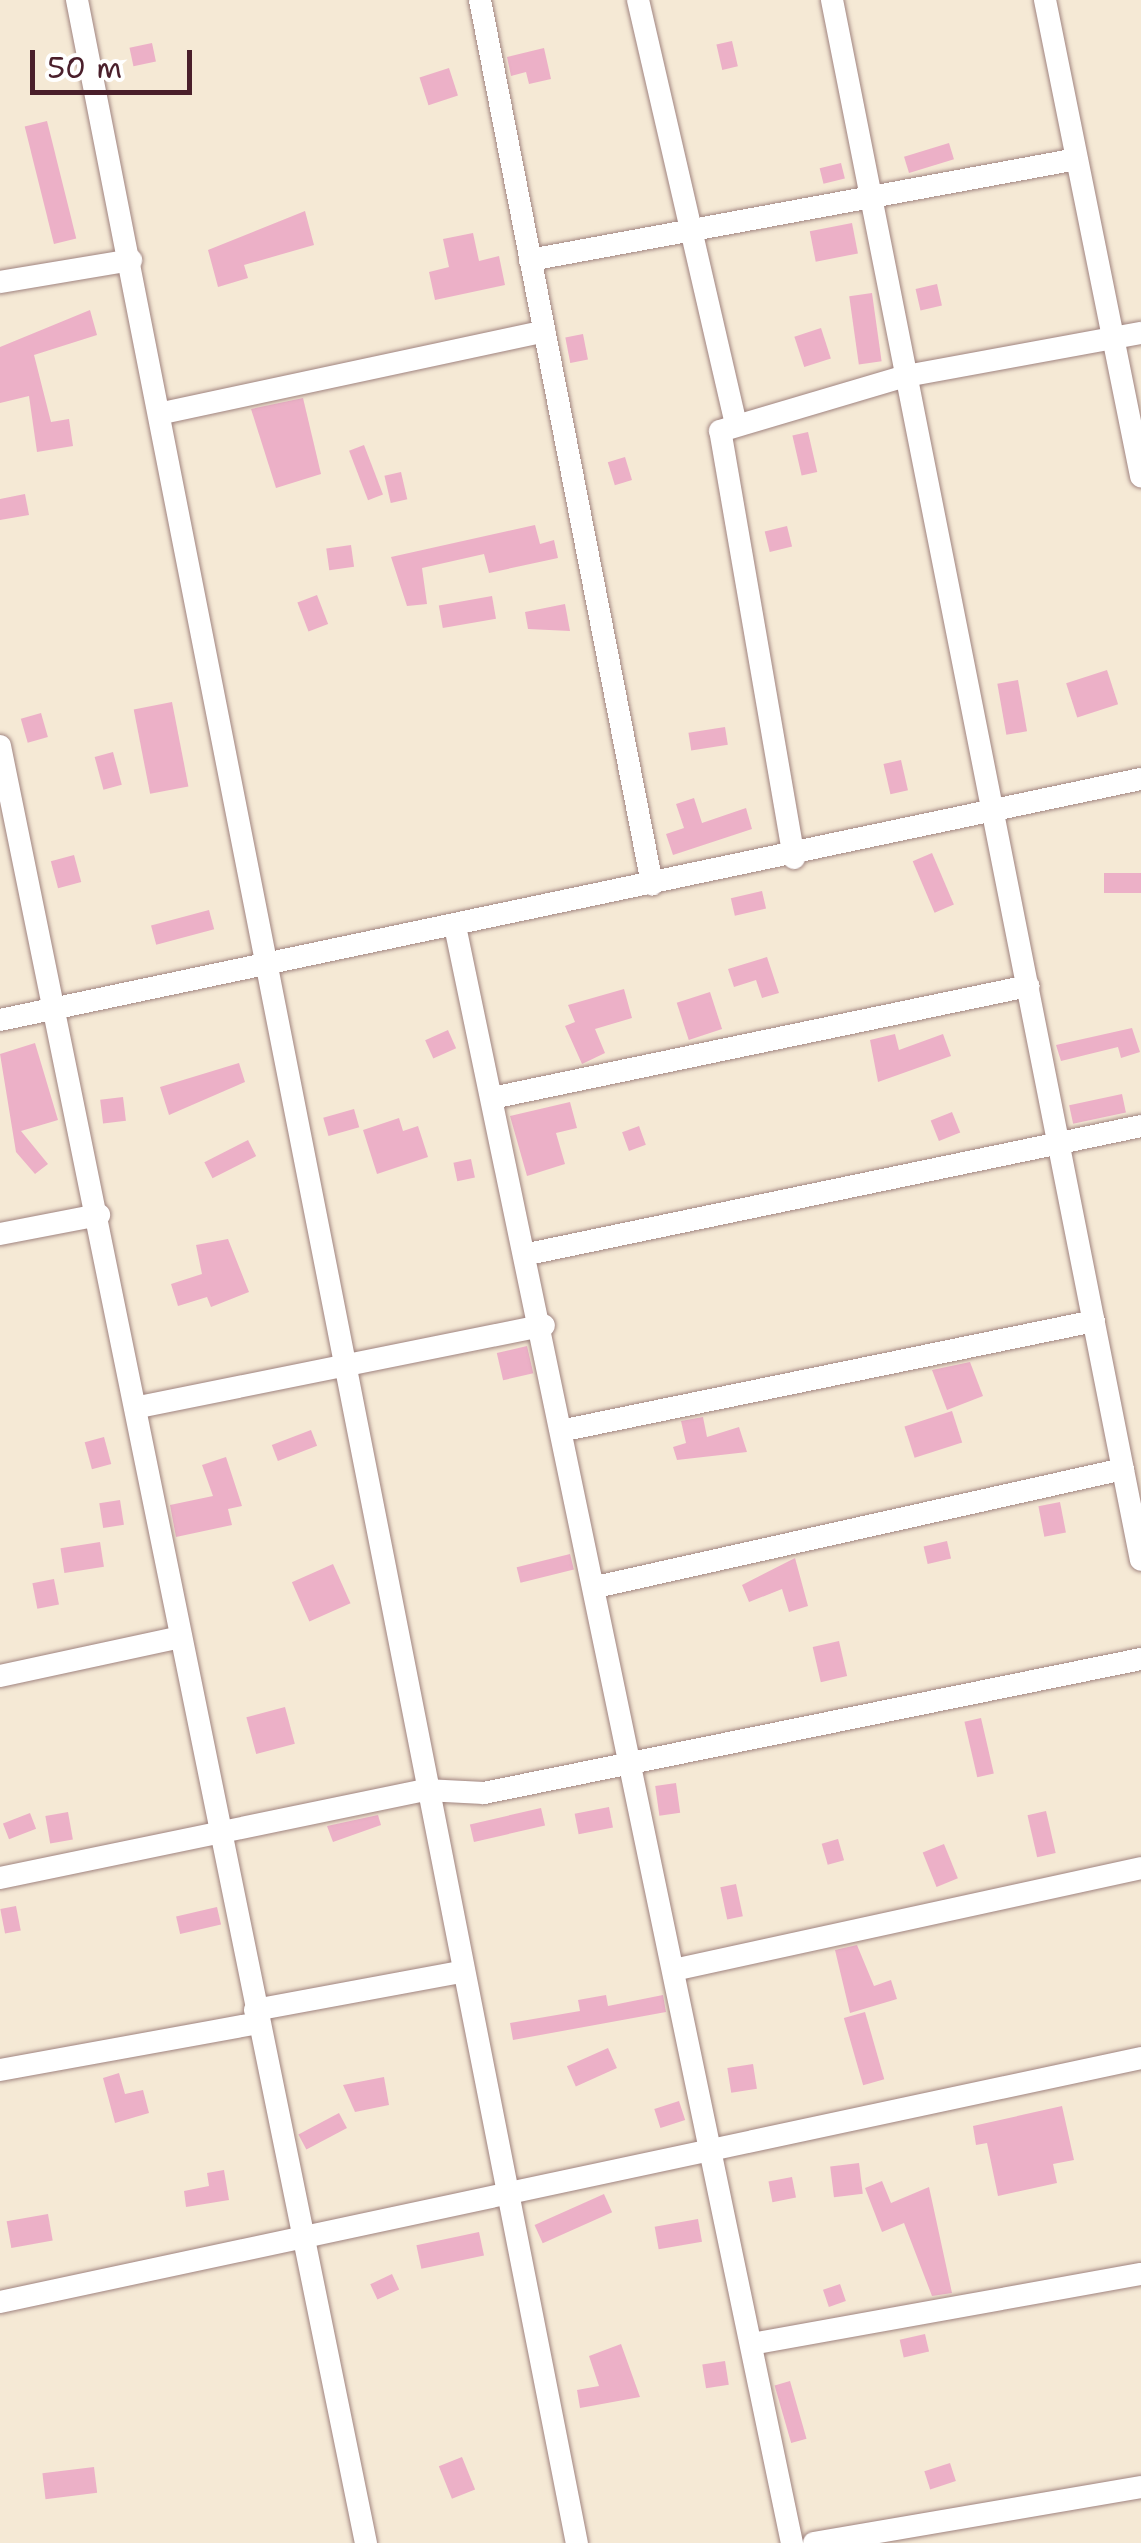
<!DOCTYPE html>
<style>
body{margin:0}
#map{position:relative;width:1141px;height:2543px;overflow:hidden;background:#f5e9d5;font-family:"Shantell Sans",sans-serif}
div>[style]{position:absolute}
.building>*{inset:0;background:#ecb0c7;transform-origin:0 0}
.roads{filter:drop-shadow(0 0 2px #a08480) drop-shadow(0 0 2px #a08480)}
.street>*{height:22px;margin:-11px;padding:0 11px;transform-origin:11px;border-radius:11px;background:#fff}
span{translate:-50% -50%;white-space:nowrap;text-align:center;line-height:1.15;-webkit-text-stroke:9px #fff;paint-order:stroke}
.scale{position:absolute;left:30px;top:50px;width:162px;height:45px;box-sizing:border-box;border:5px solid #4a1f2b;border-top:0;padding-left:12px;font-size:30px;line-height:35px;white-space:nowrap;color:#4a1f2b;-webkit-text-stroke:8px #fff;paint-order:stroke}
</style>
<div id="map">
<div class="building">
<i style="left:732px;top:41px;width:26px;height:16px;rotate:77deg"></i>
<i style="left:152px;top:43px;width:19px;height:23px;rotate:78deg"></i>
<i style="clip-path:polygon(544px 48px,551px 79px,529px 84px,526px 72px,511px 76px,507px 57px)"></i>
<i style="left:449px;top:68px;width:29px;height:31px;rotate:72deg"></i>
<i style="left:47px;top:121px;width:121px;height:23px;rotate:76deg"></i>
<i style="left:949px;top:143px;width:17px;height:47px;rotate:73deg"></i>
<i style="left:841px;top:163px;width:16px;height:22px;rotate:76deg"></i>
<i style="clip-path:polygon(305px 211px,314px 245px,244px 265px,248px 278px,218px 287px,208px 250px)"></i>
<i style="left:852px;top:223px;width:31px;height:43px;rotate:79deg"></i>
<i style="clip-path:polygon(473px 233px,479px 261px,499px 256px,505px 285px,435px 300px,429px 272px,449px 267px,443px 239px)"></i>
<i style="left:937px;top:284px;width:22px;height:22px;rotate:77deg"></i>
<i style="left:872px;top:293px;width:69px;height:23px;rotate:82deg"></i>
<i style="clip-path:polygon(90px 310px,97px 335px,34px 355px,51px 422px,69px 419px,73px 446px,37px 452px,29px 396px,0 403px,0 347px)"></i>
<i style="left:821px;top:328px;width:32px;height:28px;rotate:72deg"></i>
<i style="left:583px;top:334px;width:26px;height:18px;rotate:79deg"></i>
<i style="clip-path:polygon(303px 398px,321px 474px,276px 488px,251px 409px)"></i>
<i style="left:808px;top:432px;width:41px;height:16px;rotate:77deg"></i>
<i style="left:364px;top:445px;width:53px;height:16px;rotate:69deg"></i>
<i style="left:625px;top:457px;width:24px;height:18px;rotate:73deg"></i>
<i style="left:401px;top:472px;width:28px;height:17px;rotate:77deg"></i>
<i style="clip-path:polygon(25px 494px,29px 515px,0 520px,0 499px)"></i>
<i style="clip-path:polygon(535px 525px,540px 544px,554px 540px,558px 558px,489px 573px,484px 554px,422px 568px,427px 604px,407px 606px,391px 557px)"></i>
<i style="left:787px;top:526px;width:21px;height:23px;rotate:76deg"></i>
<i style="left:351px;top:545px;width:22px;height:25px;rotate:82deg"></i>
<i style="left:317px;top:595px;width:31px;height:21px;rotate:69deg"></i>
<i style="left:492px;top:596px;width:23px;height:54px;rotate:80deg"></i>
<i style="clip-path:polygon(565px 604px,570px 631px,528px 629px,525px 612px)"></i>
<i style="left:1107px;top:670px;width:36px;height:43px;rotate:72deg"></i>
<i style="left:1018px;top:680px;width:52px;height:21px;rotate:80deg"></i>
<i style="left:172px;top:702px;width:86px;height:39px;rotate:79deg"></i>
<i style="left:41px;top:713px;width:25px;height:21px;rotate:74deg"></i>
<i style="left:725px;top:727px;width:18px;height:37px;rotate:81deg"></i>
<i style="left:113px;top:752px;width:34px;height:19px;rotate:75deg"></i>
<i style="left:901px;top:760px;width:31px;height:18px;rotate:77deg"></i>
<i style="clip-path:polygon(694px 798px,702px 823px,746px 808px,752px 829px,673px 855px,666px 834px,684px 828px,676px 804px)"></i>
<i style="left:932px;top:853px;width:56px;height:21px;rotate:67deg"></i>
<i style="left:74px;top:855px;width:28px;height:24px;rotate:75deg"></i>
<i style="left:1141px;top:873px;width:20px;height:37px;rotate:90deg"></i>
<i style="left:762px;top:891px;width:18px;height:32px;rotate:77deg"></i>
<i style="left:209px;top:910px;width:20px;height:60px;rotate:75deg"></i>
<i style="clip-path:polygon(767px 957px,779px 993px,762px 998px,756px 980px,734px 987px,728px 969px)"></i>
<i style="clip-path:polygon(624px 989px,632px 1018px,595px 1029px,605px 1053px,582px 1064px,565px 1026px,575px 1022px,568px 1005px)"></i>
<i style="left:710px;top:992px;width:39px;height:35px;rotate:72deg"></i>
<i style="clip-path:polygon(1132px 1028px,1140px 1052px,1121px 1058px,1118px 1047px,1061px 1061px,1056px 1045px)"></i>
<i style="left:448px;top:1030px;width:20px;height:25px;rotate:66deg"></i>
<i style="clip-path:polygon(895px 1034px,899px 1050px,943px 1034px,951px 1056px,878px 1082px,870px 1040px)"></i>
<i style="clip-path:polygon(35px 1043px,58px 1120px,21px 1131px,48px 1164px,35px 1174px,16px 1152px,0 1054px)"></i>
<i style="clip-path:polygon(239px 1063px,245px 1082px,169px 1115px,160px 1087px)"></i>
<i style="left:1122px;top:1094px;width:19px;height:54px;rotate:78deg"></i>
<i style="left:123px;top:1097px;width:24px;height:23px;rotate:83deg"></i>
<i style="clip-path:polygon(570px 1102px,577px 1128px,556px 1133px,565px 1164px,527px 1176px,510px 1116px)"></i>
<i style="left:354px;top:1109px;width:19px;height:32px;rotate:74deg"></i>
<i style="left:952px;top:1112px;width:22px;height:23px;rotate:68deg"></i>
<i style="clip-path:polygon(399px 1118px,403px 1131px,418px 1126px,428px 1157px,377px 1174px,363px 1130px)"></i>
<i style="left:639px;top:1126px;width:20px;height:18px;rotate:70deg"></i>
<i style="left:248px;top:1140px;width:18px;height:49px;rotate:63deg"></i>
<i style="left:471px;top:1159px;width:19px;height:18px;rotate:78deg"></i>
<i style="clip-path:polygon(228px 1239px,249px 1292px,211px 1307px,207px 1297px,178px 1306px,171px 1284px,202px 1274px,196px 1245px)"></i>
<i style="left:527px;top:1346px;width:28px;height:31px;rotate:77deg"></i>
<i style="clip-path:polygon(970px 1362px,983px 1396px,947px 1410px,932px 1370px)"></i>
<i style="left:952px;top:1411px;width:33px;height:50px;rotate:72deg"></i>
<i style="clip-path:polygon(703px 1417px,707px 1437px,739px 1427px,747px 1452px,677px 1460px,673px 1447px,686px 1443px,681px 1421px)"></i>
<i style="left:311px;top:1430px;width:17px;height:42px;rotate:69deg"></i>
<i style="left:104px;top:1437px;width:28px;height:20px;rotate:75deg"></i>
<i style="clip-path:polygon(226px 1457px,242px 1506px,228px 1509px,232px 1525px,176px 1537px,170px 1505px,213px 1496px,202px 1465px)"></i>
<i style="left:120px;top:1500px;width:25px;height:21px;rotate:81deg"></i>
<i style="left:1060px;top:1502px;width:31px;height:22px;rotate:79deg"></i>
<i style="left:947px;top:1541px;width:18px;height:24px;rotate:77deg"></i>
<i style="left:100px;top:1542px;width:25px;height:40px;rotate:81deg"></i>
<i style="left:570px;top:1554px;width:16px;height:55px;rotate:76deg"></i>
<i style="clip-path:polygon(795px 1558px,808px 1606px,789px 1612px,782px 1589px,749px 1602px,742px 1585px)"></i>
<i style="left:333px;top:1564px;width:43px;height:45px;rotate:66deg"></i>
<i style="left:54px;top:1579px;width:26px;height:22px;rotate:79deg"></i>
<i style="left:839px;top:1641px;width:36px;height:27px;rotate:77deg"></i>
<i style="left:285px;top:1707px;width:38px;height:40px;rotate:75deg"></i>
<i style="left:981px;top:1718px;width:57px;height:17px;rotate:77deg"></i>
<i style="left:676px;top:1783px;width:30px;height:21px;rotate:82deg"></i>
<i style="left:609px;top:1807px;width:21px;height:35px;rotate:79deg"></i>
<i style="left:541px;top:1808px;width:18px;height:73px;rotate:77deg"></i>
<i style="left:1046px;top:1811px;width:43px;height:19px;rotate:77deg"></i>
<i style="left:68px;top:1812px;width:28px;height:23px;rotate:80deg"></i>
<i style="left:30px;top:1813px;width:17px;height:29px;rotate:69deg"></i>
<i style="clip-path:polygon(378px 1815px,381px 1825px,333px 1842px,327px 1826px)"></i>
<i style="left:838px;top:1839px;width:22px;height:17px;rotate:74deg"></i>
<i style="left:944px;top:1844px;width:37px;height:23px;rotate:68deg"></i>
<i style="left:736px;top:1884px;width:33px;height:16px;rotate:78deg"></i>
<i style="left:16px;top:1906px;width:25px;height:16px;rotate:79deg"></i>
<i style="left:217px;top:1907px;width:18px;height:42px;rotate:77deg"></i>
<i style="clip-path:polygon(857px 1945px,874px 1986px,891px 1980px,897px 1999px,850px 2013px,835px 1950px)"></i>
<i style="clip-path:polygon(606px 1995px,608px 2006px,663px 1995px,666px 2012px,513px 2040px,510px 2023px,580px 2011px,578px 2000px)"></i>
<i style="left:865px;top:2012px;width:70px;height:22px;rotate:74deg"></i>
<i style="left:608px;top:2048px;width:22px;height:45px;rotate:66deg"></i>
<i style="left:753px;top:2064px;width:25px;height:26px;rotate:81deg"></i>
<i style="clip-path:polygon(119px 2073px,125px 2094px,143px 2090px,149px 2113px,115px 2123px,103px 2078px)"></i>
<i style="clip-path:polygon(384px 2077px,389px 2105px,355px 2112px,343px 2085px)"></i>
<i style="left:679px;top:2101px;width:20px;height:26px;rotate:72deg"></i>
<i style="clip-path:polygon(1062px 2106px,1074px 2160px,1053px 2164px,1057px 2183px,998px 2196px,987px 2143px,976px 2145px,973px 2126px)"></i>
<i style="left:339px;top:2113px;width:17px;height:46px;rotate:62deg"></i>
<i style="left:859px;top:2163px;width:31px;height:29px;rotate:83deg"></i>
<i style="clip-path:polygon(224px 2170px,229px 2200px,186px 2207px,184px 2191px,209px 2186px,207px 2173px)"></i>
<i style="left:792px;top:2177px;width:21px;height:24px;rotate:79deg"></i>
<i style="clip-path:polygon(882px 2181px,891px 2203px,929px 2187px,952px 2293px,932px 2296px,904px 2223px,882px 2232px,865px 2188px)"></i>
<i style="left:604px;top:2194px;width:20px;height:76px;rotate:66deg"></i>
<i style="left:48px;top:2214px;width:27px;height:42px;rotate:80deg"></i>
<i style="left:698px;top:2219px;width:23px;height:44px;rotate:80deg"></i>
<i style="left:479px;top:2232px;width:24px;height:64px;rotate:78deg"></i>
<i style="left:392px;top:2274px;width:17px;height:24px;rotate:65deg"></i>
<i style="left:840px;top:2284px;width:18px;height:18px;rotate:71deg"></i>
<i style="left:925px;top:2334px;width:18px;height:26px;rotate:77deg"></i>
<i style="clip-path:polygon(621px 2344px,640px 2397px,580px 2408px,577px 2390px,599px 2386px,589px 2356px)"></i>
<i style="left:725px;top:2361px;width:24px;height:23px;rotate:81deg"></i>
<i style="left:790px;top:2381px;width:60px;height:16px;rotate:74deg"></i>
<i style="left:462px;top:2457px;width:35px;height:25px;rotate:68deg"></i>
<i style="left:950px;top:2463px;width:19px;height:27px;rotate:72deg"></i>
<i style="left:94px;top:2467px;width:26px;height:52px;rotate:83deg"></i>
</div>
<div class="roads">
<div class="street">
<i style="left:77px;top:0;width:2592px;rotate:78.88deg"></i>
<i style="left:480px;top:0;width:901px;rotate:78.99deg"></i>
<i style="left:638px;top:0;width:432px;rotate:77deg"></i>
<i style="left:832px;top:0;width:1590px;rotate:78.8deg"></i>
<i style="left:1045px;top:0;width:486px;rotate:78.6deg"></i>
<i style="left:530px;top:260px;width:556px;rotate:-10.46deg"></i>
<i style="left:0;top:282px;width:133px;rotate:-9.5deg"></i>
<i style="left:163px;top:413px;width:390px;rotate:-12.1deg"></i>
<i style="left:0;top:746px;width:1834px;rotate:78.49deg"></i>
<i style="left:794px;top:858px;width:433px;rotate:-99.8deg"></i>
<i style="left:720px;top:431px;width:194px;rotate:-16.5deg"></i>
<i style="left:906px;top:376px;width:239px;rotate:-10.4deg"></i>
<i style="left:455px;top:926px;width:1652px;rotate:78.23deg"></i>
<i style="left:0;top:1020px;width:1166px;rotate:-11.93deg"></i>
<i style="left:492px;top:1098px;width:548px;rotate:-11.8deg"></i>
<i style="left:0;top:1234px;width:101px;rotate:-10.9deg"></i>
<i style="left:528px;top:1254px;width:626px;rotate:-11.79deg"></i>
<i style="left:139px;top:1407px;width:413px;rotate:-11.4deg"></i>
<i style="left:565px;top:1430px;width:540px;rotate:-11.64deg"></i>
<i style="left:596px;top:1587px;width:540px;rotate:-12.62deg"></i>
<i style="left:0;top:1676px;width:185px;rotate:-12.2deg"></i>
<i style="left:0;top:1878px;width:434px;rotate:-11.7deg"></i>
<i style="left:425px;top:1790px;width:59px;rotate:2.9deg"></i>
<i style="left:484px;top:1793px;width:671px;rotate:-11.53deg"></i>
<i style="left:674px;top:1970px;width:478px;rotate:-12.3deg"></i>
<i style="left:255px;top:2010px;width:208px;rotate:-10.5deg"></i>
<i style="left:0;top:2070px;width:263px;rotate:-10.3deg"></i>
<i style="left:0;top:2302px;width:1167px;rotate:-12.07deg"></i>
<i style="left:757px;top:2343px;width:390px;rotate:-10.2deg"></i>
<i style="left:814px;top:2543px;width:332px;rotate:-9.7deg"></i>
</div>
</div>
<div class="scale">50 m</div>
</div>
